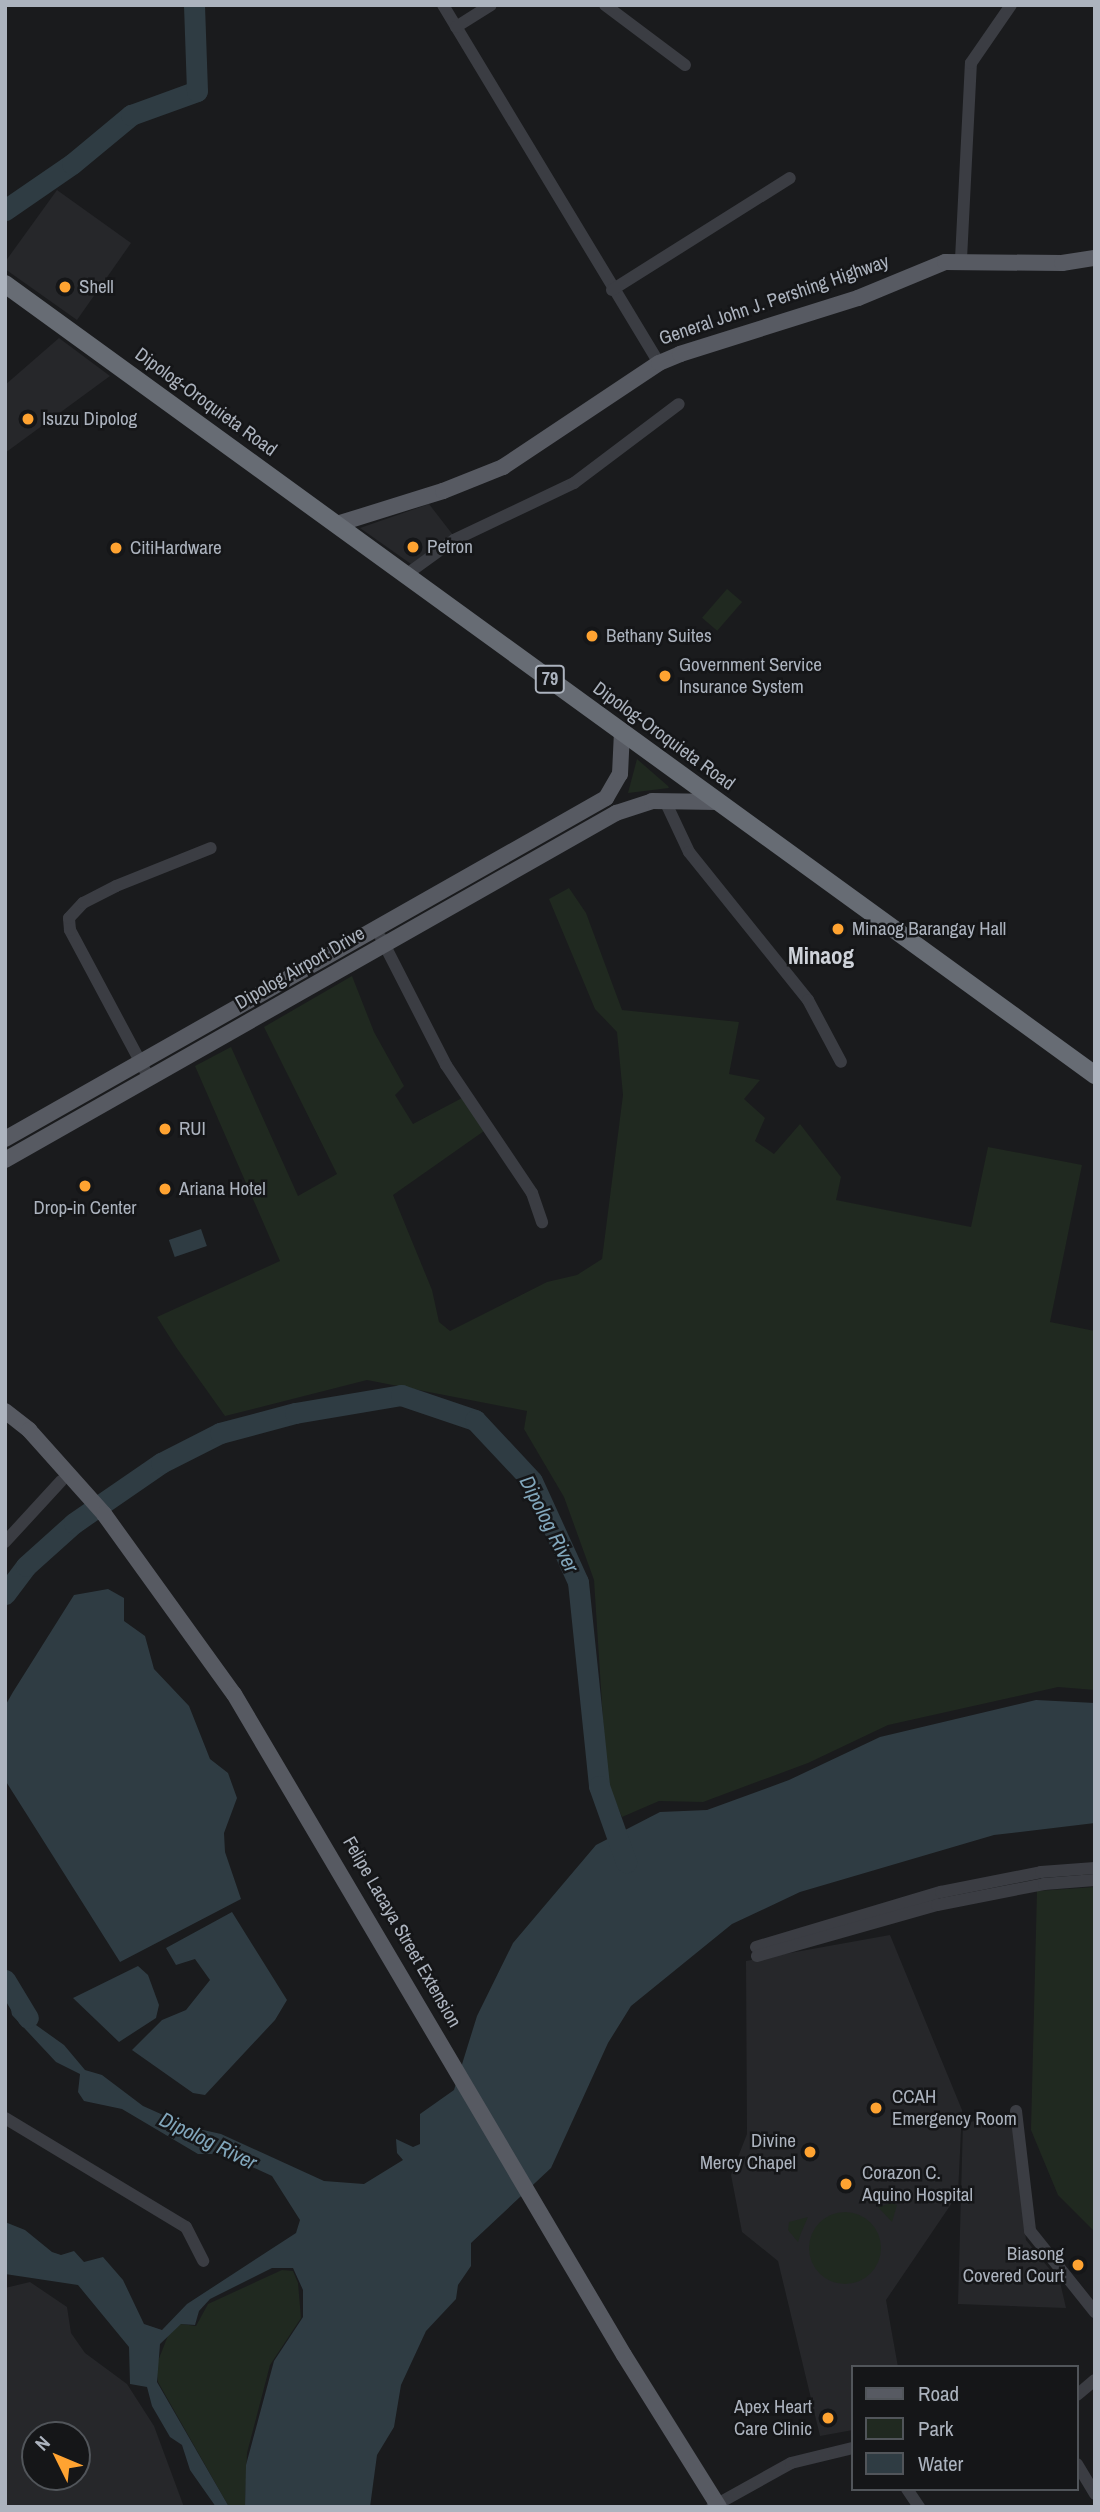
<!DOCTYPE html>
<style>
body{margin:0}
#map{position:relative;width:1100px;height:2512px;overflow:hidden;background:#1a1b1d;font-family:"Archivo Narrow",sans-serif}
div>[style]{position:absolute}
.built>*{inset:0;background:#26272a}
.green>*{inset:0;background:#202920;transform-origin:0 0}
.round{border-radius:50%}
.water>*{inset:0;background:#2f3c43;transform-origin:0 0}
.river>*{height:21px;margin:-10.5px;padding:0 10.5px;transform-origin:10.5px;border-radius:10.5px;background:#2f3c43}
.minor>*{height:12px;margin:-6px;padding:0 6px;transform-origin:6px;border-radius:6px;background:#3b3d43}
.major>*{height:16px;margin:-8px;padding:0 8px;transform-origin:8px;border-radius:8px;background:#575a62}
.highway>*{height:18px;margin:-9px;padding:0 9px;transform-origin:9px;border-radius:9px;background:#676c74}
.dots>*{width:19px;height:19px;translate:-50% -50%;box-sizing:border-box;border:4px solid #151618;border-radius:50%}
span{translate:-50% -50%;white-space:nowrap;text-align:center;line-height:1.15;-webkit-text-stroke:5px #151618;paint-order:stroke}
.shield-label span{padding:2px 5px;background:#151618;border:2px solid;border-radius:5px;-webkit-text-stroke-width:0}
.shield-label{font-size:18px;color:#acb3be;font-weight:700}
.poi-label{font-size:19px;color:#acb3be}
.left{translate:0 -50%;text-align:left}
.right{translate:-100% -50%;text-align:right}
.street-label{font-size:19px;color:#acb3be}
.water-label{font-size:21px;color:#81a6bb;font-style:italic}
.quarter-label{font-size:23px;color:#ced2d9;font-weight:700}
.frame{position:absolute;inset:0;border:7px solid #acb3be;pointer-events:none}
.legend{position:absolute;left:851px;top:2365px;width:228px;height:126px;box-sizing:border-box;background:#151618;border:2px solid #51555a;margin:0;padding:9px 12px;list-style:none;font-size:21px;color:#acb3be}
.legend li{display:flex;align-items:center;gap:14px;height:35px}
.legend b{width:35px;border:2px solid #51555a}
.north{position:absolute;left:21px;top:2421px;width:70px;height:70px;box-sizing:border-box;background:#151618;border:2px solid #51555a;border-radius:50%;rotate:313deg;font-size:19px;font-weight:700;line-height:28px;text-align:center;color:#acb3be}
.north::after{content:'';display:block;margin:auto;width:24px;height:32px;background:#ffa331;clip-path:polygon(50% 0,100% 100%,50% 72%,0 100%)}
</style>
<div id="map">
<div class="built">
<i style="clip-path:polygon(57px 190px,131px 243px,77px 320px,5px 269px,5px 262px)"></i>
<i style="clip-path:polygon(59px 338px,110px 376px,5px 453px,5px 385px)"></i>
<i style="clip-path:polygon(429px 504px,453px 535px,411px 564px,360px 528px)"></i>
<i style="clip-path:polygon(890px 1935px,962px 2110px,958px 2194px,886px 2300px,898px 2367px,853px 2367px,853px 2430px,820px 2436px,778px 2261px,742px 2232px,731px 2175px,747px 2134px,746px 1961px)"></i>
<i style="clip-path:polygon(1013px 2119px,1026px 2240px,1060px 2282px,1066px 2308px,958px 2304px,963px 2122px)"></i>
<i style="clip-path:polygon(evenodd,30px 2282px,67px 2307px,71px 2333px,85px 2353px,127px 2384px,154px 2426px,184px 2507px,5px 2507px,5px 2288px,30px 2282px,77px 2435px,77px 2477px,35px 2477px,35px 2435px,77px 2435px)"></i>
</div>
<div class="green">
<i style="left:727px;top:589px;width:20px;height:38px;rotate:41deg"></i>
<i style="clip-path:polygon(637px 759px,668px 786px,669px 788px,628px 793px)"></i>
<i style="clip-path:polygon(569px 888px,586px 913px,622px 1010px,739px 1022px,729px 1074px,760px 1080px,744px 1099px,765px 1118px,755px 1141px,774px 1154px,800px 1124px,841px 1177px,836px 1200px,971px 1227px,988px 1147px,1082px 1165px,1050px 1322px,1095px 1331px,1095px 1690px,1058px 1687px,888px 1725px,808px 1763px,703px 1802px,659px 1801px,622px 1817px,607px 1782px,594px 1580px,564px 1497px,524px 1429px,527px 1411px,367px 1380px,225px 1416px,176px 1347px,157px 1317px,280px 1261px,195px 1066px,231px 1047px,298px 1196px,337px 1174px,264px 1027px,352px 976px,374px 1032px,404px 1086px,395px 1095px,413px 1124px,462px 1098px,484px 1131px,393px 1195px,432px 1290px,439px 1322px,450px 1331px,547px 1282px,577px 1275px,602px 1259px,623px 1095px,617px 1032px,595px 1009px,549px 899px)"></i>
<i style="clip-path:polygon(1095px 1887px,1095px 2232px,1058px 2195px,1031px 2130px,1037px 1891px)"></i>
<i style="clip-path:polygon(892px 2203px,897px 2205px,892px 2222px,878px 2207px)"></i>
<i class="round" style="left:809px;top:2212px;width:72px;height:72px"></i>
<i style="clip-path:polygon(808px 2217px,801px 2233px,798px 2242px,788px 2230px,789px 2222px)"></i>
<i style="clip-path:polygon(282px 2270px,293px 2271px,298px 2283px,301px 2318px,270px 2365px,247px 2453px,245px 2507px,229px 2507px,158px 2382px,156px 2366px,169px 2333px,181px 2324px,196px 2326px,208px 2304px)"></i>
</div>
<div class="water">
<i style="left:201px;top:1229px;width:18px;height:34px;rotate:71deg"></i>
<i style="clip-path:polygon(108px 1589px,124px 1598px,124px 1621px,145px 1636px,154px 1669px,189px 1706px,210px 1759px,228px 1773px,237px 1798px,224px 1833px,225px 1852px,241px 1899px,120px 1962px,5px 1780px,5px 1706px,13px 1692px,74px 1595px)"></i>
<i style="clip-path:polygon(1036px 1700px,1095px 1703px,1095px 1823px,994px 1835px,800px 1892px,732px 1924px,631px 2006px,608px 2043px,551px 2168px,471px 2243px,471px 2266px,458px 2285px,456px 2299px,426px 2331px,401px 2385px,394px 2427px,377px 2455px,370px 2507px,245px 2507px,246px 2465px,274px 2361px,303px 2317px,303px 2290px,293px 2268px,272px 2268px,210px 2299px,199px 2311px,195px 2325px,181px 2324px,160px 2344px,157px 2382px,229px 2507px,216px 2507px,190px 2470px,182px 2445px,170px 2437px,152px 2406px,147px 2387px,130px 2384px,129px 2347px,78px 2285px,5px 2274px,5px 2222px,25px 2230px,52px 2252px,61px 2255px,74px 2251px,84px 2262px,103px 2257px,123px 2280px,144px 2324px,162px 2330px,187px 2304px,296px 2233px,300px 2220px,272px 2176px,224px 2154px,198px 2154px,122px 2109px,84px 2101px,78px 2092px,80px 2074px,56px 2062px,12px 2015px,9px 2000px,16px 1992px,33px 2012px,36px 2025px,64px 2045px,85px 2070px,102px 2075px,143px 2106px,190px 2127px,221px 2134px,324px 2181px,364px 2184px,403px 2160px,397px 2153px,396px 2139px,413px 2147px,420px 2144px,420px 2114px,454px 2090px,477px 2016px,513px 1943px,596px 1845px,660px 1812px,707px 1810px,789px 1780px,880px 1737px)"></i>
<i style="clip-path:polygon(232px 1912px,287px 2000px,275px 2020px,205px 2095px,193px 2093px,132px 2050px,162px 2020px,186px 2010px,210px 1980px,195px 1959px,176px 1965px,166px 1948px)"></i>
<i style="clip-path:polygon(138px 1966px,148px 1975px,159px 2005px,156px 2018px,119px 2042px,73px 1998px)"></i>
</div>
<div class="river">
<i style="left:5px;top:210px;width:81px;rotate:-34.5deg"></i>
<i style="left:72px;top:164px;width:77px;rotate:-39.7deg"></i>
<i style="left:131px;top:115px;width:70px;rotate:-20deg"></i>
<i style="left:197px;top:91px;width:86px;rotate:-92deg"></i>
<i style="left:5px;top:1594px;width:35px;rotate:-53deg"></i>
<i style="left:26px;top:1566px;width:64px;rotate:-41.9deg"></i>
<i style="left:74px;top:1523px;width:106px;rotate:-34.6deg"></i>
<i style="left:161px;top:1463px;width:66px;rotate:-27deg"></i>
<i style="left:220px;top:1433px;width:78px;rotate:-14.9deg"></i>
<i style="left:295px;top:1413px;width:108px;rotate:-9.6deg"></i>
<i style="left:401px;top:1395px;width:78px;rotate:18.7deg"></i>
<i style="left:475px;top:1420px;width:83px;rotate:46.9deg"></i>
<i style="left:532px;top:1481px;width:111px;rotate:65.5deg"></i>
<i style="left:578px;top:1582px;width:205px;rotate:84.1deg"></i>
<i style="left:599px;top:1786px;width:81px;rotate:70.4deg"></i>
<i style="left:5px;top:1980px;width:44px;rotate:58.8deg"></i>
</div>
<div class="minor">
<i style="left:443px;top:5px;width:418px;rotate:58.9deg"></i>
<i style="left:605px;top:5px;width:100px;rotate:36.9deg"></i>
<i style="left:456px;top:27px;width:41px;rotate:-32.2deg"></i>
<i style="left:961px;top:259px;width:196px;rotate:-87.1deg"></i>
<i style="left:971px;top:63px;width:70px;rotate:-55.4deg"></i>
<i style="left:612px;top:290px;width:210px;rotate:-32.2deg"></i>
<i style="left:407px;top:574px;width:58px;rotate:-35.9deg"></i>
<i style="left:454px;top:540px;width:133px;rotate:-25.4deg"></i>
<i style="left:574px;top:483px;width:131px;rotate:-37deg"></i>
<i style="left:665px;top:801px;width:56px;rotate:64.8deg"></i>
<i style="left:689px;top:852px;width:190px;rotate:51.2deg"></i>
<i style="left:808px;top:1000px;width:70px;rotate:62deg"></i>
<i style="left:381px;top:938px;width:143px;rotate:62.9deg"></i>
<i style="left:446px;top:1065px;width:154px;rotate:56.1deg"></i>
<i style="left:532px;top:1193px;width:31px;rotate:71deg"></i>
<i style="left:149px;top:1078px;width:168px;rotate:-118.1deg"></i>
<i style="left:70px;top:930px;width:12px;rotate:-95deg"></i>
<i style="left:69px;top:918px;width:21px;rotate:-47deg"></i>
<i style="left:83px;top:903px;width:37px;rotate:-27deg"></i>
<i style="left:116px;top:886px;width:102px;rotate:-21.8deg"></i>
<i style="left:5px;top:1542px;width:83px;rotate:-47.4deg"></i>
<i style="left:756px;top:1947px;width:193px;rotate:-16.6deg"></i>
<i style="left:941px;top:1892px;width:102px;rotate:-11.3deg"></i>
<i style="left:1041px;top:1872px;width:54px;rotate:-4.2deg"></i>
<i style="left:757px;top:1956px;width:187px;rotate:-15.8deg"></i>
<i style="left:937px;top:1905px;width:109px;rotate:-11.1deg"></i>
<i style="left:1044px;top:1884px;width:51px;rotate:-4.5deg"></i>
<i style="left:1016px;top:2111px;width:121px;rotate:83.3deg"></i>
<i style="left:1030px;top:2231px;width:104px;rotate:51.3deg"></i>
<i style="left:5px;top:2118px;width:211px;rotate:31.1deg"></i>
<i style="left:186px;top:2227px;width:38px;rotate:63deg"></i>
<i style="left:1077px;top:2395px;width:23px;rotate:-40deg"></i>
<i style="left:1077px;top:2464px;width:35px;rotate:59deg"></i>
<i style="left:907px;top:2489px;width:22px;rotate:56deg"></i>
<i style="left:712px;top:2507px;width:90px;rotate:-29.1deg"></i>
<i style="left:791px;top:2463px;width:64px;rotate:-13.6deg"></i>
</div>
<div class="major">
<i style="left:337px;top:524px;width:111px;rotate:-17.3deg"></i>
<i style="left:443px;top:491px;width:65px;rotate:-21.8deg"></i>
<i style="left:503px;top:467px;width:187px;rotate:-33.7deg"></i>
<i style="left:659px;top:363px;width:23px;rotate:-23deg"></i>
<i style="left:680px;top:354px;width:187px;rotate:-17.5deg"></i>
<i style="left:858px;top:298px;width:94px;rotate:-22.5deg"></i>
<i style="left:945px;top:262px;width:117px;rotate:0.5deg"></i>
<i style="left:1062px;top:263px;width:33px;rotate:-9deg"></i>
<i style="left:5px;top:1139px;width:691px;rotate:-29.57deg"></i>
<i style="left:606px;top:798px;width:28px;rotate:-60deg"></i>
<i style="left:620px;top:774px;width:42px;rotate:-87.3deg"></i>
<i style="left:5px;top:1160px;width:703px;rotate:-29.59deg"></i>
<i style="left:616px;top:813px;width:38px;rotate:-18deg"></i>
<i style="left:652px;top:801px;width:66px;rotate:0.9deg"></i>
<i style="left:5px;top:1411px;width:31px;rotate:38deg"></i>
<i style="left:29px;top:1430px;width:113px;rotate:48.2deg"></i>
<i style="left:104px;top:1514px;width:222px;rotate:54.2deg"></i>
<i style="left:234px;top:1694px;width:767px;rotate:59.46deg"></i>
<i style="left:624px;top:2355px;width:179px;rotate:58deg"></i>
</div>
<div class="highway">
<i style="left:5px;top:284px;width:1347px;rotate:35.97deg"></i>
</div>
<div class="dots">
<i style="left:65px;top:287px;background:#ffa331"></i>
<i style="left:28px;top:419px;background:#ffa331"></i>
<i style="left:413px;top:547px;background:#ffa331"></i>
<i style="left:116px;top:548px;background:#ffa331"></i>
<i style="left:592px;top:636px;background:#ffa331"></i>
<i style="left:665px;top:676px;background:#ffa331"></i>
<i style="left:838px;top:929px;background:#ffa331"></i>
<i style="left:165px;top:1129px;background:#ffa331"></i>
<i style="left:85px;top:1186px;background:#ffa331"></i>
<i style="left:165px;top:1189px;background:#ffa331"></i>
<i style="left:876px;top:2108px;background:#ffa331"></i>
<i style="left:810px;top:2152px;background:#ffa331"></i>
<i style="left:846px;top:2184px;background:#ffa331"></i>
<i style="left:1078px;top:2265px;background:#ffa331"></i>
<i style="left:828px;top:2418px;background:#ffa331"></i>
</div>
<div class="shield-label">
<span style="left:550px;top:679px">79</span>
</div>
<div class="poi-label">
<span class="left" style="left:79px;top:287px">Shell</span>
<span class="left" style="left:42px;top:419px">Isuzu Dipolog</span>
<span class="left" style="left:427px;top:547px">Petron</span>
<span class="left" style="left:130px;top:548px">CitiHardware</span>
<span class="left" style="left:606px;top:636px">Bethany Suites</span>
<span class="left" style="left:679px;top:676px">Government Service<br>Insurance System</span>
<span class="left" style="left:852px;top:929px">Minaog Barangay Hall</span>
<span class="left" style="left:179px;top:1129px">RUI</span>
<span class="left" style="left:179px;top:1189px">Ariana Hotel</span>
<span style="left:85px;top:1208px">Drop-in Center</span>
<span class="left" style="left:892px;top:2108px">CCAH<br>Emergency Room</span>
<span class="right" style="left:796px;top:2152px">Divine<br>Mercy Chapel</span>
<span class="left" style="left:862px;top:2184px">Corazon C.<br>Aquino Hospital</span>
<span class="right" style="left:1064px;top:2265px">Biasong<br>Covered Court</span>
<span class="right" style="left:812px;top:2418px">Apex Heart<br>Care Clinic</span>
</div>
<div class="street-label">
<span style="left:774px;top:300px;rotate:-19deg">General John J. Pershing Highway</span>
<span style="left:206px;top:402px;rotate:36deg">Dipolog-Oroquieta Road</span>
<span style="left:664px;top:736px;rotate:36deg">Dipolog-Oroquieta Road</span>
<span style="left:300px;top:968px;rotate:-30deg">Dipolog Airport Drive</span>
<span style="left:402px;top:1932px;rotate:60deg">Felipe Lacaya Street Extension</span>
</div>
<div class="water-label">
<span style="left:549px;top:1524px;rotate:63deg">Dipolog River</span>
<span style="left:208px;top:2141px;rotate:26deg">Dipolog River</span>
</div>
<div class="quarter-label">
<span style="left:821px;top:956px">Minaog</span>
</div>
<div class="frame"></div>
<ul class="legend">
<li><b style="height:9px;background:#575a62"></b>Road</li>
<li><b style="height:19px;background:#202920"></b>Park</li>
<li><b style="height:19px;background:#2f3c43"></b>Water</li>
</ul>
<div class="north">N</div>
</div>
